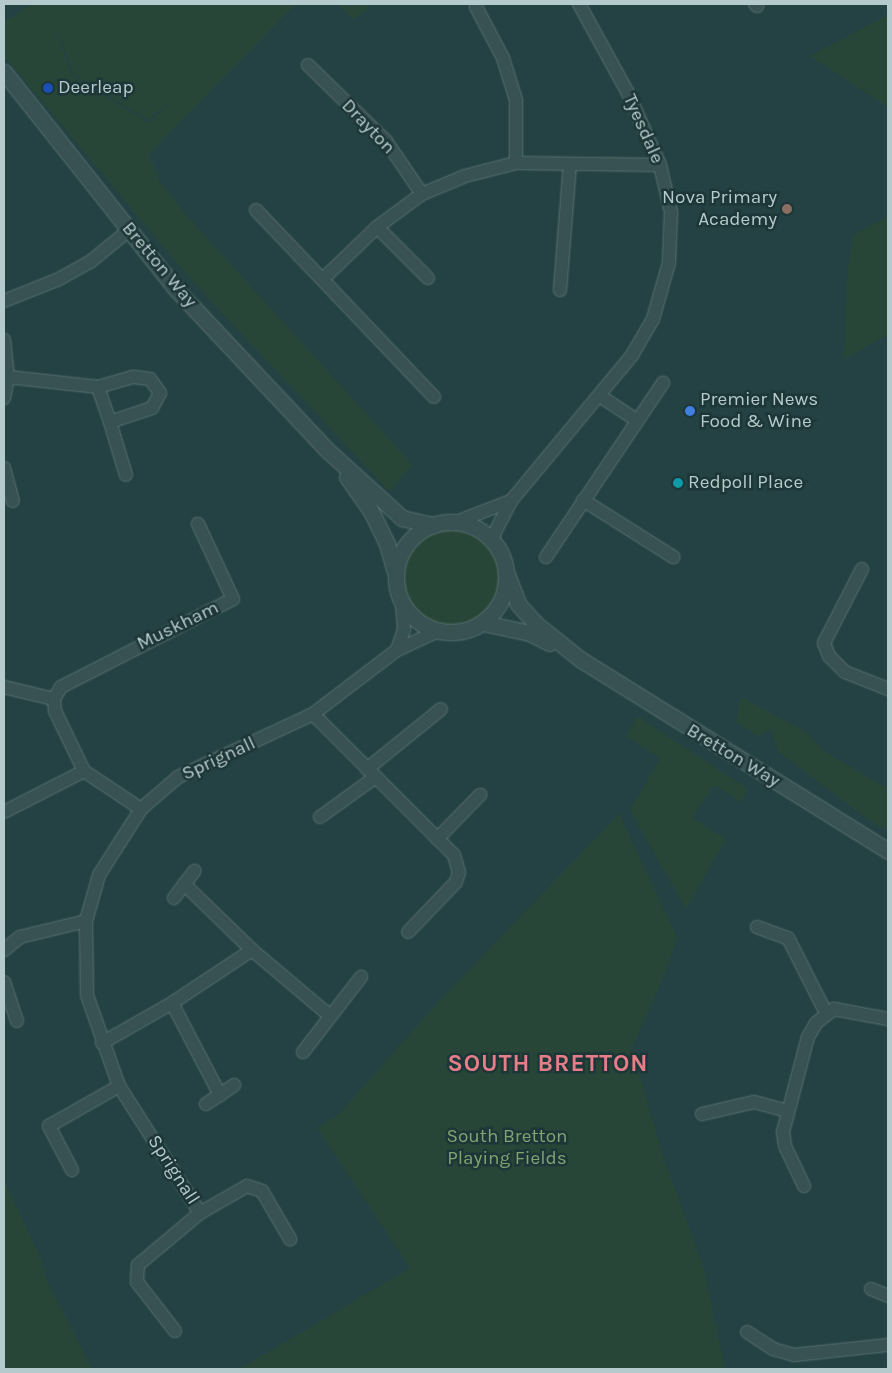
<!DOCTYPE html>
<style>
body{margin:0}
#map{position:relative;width:892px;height:1373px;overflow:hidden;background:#244243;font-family:Karla,sans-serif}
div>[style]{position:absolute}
.green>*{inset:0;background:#284638}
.round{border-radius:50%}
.roads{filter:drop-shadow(0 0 1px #597172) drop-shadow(0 0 1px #597172)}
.minor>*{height:12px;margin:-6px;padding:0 6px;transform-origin:6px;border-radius:6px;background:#385152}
.tertiary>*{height:15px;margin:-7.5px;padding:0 7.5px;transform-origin:7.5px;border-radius:7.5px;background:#385152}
.tertiary>.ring{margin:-7.5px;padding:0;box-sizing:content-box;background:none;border:15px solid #385152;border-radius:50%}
.dots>*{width:14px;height:14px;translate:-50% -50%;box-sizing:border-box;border:2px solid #1d3637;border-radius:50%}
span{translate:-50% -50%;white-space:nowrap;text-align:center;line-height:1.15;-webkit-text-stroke:5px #1d3637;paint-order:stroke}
.poi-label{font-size:19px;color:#b5cacc}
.left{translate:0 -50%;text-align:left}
.right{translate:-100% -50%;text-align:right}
.street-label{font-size:19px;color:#b5cacc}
.park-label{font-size:19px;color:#81a471}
.district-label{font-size:24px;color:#e57e89;font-weight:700;letter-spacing:1px}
.frame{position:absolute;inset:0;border:5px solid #b5cacc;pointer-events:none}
</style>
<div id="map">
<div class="green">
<i style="clip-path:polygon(evenodd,33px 4px,296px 4px,149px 154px,160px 182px,188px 217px,413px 465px,389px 491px,192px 281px,4px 56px,4px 22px,33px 4px,50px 11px,73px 74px,148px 120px,176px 96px,149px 123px,71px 75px,50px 11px)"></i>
<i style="clip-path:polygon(338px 4px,366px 4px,369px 8px,354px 20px)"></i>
<i style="clip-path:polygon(888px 15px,888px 107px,810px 56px)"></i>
<i style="clip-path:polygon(888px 217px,888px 334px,844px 360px,847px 277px,853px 235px)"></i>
<i class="round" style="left:396px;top:522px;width:110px;height:110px"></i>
<i style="clip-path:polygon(741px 697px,806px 732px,824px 751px,888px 789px,888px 830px,870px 821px,779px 752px,770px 729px,759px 737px,736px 722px)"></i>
<i style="clip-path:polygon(637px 716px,748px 789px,741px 802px,714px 785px,692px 818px,726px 839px,686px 909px,630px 810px,660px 758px,626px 736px)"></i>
<i style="clip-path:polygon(619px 814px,677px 937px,666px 972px,632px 1048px,662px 1153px,704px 1269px,725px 1369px,240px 1369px,410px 1268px,317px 1128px,340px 1113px,438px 1002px)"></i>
<i style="clip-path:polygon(4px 1180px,42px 1261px,46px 1279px,92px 1369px,4px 1369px)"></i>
</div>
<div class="roads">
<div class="minor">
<i style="left:755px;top:4px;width:3px;rotate:45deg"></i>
<i style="left:476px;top:7px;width:58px;rotate:62.1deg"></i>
<i style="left:503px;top:58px;width:44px;rotate:72.8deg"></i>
<i style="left:516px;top:100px;width:63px;rotate:90deg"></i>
<i style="left:308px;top:65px;width:109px;rotate:44.3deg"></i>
<i style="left:386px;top:141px;width:64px;rotate:55.8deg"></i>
<i style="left:256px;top:210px;width:258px;rotate:46.4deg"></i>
<i style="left:377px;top:227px;width:72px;rotate:45deg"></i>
<i style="left:323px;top:279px;width:75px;rotate:-43.9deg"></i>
<i style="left:377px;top:227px;width:56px;rotate:-36.3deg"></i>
<i style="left:422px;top:194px;width:47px;rotate:-22.7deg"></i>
<i style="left:465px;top:176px;width:53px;rotate:-14.3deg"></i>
<i style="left:516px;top:163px;width:144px;rotate:0.8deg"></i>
<i style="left:560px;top:290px;width:126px;rotate:-85.5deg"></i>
<i style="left:4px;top:301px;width:59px;rotate:-21.8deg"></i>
<i style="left:59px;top:279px;width:35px;rotate:-29deg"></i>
<i style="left:90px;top:262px;width:50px;rotate:-39.4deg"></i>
<i style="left:4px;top:340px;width:37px;rotate:84deg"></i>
<i style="left:8px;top:377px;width:91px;rotate:6.3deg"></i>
<i style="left:98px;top:387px;width:37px;rotate:-16deg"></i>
<i style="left:134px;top:377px;width:16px;rotate:7deg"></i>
<i style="left:150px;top:379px;width:17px;rotate:54deg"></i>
<i style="left:160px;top:393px;width:17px;rotate:118deg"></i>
<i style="left:152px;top:408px;width:44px;rotate:161.6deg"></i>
<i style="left:110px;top:422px;width:37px;rotate:-109deg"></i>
<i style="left:600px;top:396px;width:43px;rotate:33.7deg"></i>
<i style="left:4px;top:398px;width:21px;rotate:-79deg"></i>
<i style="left:110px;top:422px;width:55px;rotate:73.2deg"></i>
<i style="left:4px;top:468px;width:34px;rotate:75deg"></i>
<i style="left:583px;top:500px;width:107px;rotate:32.3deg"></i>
<i style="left:456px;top:522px;width:59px;rotate:-20.9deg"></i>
<i style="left:491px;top:540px;width:44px;rotate:-62.9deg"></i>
<i style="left:511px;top:501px;width:190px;rotate:-50.3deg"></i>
<i style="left:632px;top:355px;width:42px;rotate:-59.7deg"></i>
<i style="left:653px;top:319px;width:58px;rotate:-74.1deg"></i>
<i style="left:669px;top:263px;width:51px;rotate:-87.8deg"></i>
<i style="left:671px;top:212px;width:48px;rotate:-103.2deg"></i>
<i style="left:660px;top:165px;width:79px;rotate:-114deg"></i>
<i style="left:628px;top:93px;width:102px;rotate:-118.8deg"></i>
<i style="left:546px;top:557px;width:210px;rotate:-56.1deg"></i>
<i style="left:862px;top:569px;width:83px;rotate:117.2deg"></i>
<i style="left:824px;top:643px;width:14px;rotate:69deg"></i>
<i style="left:829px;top:656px;width:23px;rotate:45deg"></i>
<i style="left:845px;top:672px;width:46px;rotate:21.6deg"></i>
<i style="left:397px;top:650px;width:21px;rotate:-71deg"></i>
<i style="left:404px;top:630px;width:27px;rotate:-94deg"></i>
<i style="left:4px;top:687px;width:51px;rotate:13.5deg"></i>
<i style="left:313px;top:714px;width:199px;rotate:45deg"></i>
<i style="left:454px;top:855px;width:18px;rotate:74deg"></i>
<i style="left:459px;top:872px;width:10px;rotate:107deg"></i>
<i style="left:456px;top:882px;width:69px;rotate:133.8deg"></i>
<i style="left:367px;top:769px;width:95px;rotate:-39deg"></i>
<i style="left:141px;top:809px;width:69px;rotate:-146.3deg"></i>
<i style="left:84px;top:771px;width:67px;rotate:-115.8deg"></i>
<i style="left:55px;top:711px;width:12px;rotate:-95deg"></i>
<i style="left:54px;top:699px;width:14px;rotate:-60deg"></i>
<i style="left:61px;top:687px;width:193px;rotate:-27.1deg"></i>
<i style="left:233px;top:599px;width:83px;rotate:-115deg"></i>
<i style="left:4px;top:812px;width:90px;rotate:-27.1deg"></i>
<i style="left:320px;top:817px;width:67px;rotate:-35.8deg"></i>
<i style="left:437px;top:839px;width:62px;rotate:-45.7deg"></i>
<i style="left:184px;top:884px;width:95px;rotate:44.1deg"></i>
<i style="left:252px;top:950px;width:102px;rotate:40.2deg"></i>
<i style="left:174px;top:898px;width:34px;rotate:-53deg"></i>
<i style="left:757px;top:927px;width:33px;rotate:20deg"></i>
<i style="left:788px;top:938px;width:84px;rotate:63.1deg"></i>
<i style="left:4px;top:950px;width:21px;rotate:-39deg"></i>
<i style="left:20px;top:937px;width:68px;rotate:-13.6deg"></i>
<i style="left:4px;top:982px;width:41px;rotate:71.6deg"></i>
<i style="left:172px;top:1003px;width:104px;rotate:62.4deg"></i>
<i style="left:102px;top:1043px;width:81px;rotate:-29.7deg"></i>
<i style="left:172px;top:1003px;width:96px;rotate:-33.5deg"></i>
<i style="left:303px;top:1052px;width:95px;rotate:-52.3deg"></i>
<i style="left:206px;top:1104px;width:34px;rotate:-34deg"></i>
<i style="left:702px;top:1114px;width:53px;rotate:-13deg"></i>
<i style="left:754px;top:1102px;width:34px;rotate:15deg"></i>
<i style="left:72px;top:1170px;width:50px;rotate:-117.6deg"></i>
<i style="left:49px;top:1126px;width:81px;rotate:-29.7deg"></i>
<i style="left:804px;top:1186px;width:44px;rotate:-115.4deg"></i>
<i style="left:785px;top:1146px;width:14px;rotate:-98deg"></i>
<i style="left:783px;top:1132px;width:98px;rotate:-75.3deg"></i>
<i style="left:808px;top:1037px;width:16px;rotate:-60deg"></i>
<i style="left:816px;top:1023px;width:23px;rotate:-38deg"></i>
<i style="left:834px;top:1009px;width:55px;rotate:10.5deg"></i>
<i style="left:200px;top:1213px;width:151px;rotate:-122.5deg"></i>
<i style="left:119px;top:1086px;width:96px;rotate:-109.4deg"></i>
<i style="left:87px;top:995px;width:74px;rotate:-90.8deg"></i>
<i style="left:86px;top:921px;width:48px;rotate:-74.2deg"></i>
<i style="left:99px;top:875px;width:78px;rotate:-57.5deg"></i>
<i style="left:141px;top:809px;width:49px;rotate:-40.9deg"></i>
<i style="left:178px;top:777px;width:149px;rotate:-25deg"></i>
<i style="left:313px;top:714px;width:106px;rotate:-37.3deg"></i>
<i style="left:397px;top:650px;width:45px;rotate:-24.9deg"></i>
<i style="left:871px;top:1289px;width:18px;rotate:22deg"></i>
<i style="left:175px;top:1331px;width:62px;rotate:-127.8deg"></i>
<i style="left:137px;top:1282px;width:17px;rotate:-87deg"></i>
<i style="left:138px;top:1265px;width:81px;rotate:-40deg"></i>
<i style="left:200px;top:1213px;width:54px;rotate:-29.9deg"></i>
<i style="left:247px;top:1186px;width:16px;rotate:18deg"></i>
<i style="left:262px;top:1191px;width:56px;rotate:59.7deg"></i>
<i style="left:747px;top:1332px;width:31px;rotate:33deg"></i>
<i style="left:773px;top:1349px;width:22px;rotate:16deg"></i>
<i style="left:794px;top:1355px;width:95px;rotate:-6.1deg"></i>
</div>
<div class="tertiary">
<i style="left:4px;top:72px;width:275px;rotate:51.6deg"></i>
<i style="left:175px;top:288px;width:221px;rotate:46.8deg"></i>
<i style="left:326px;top:449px;width:103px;rotate:42.2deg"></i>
<i style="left:402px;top:518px;width:32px;rotate:13deg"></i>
<i style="left:347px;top:477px;width:42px;rotate:54.8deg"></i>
<i style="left:371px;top:511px;width:37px;rotate:64deg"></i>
<i style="left:387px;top:544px;width:29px;rotate:74deg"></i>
<i class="ring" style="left:396px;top:522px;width:95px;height:95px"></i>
<i style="left:506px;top:572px;width:34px;rotate:69deg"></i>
<i style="left:518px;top:604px;width:25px;rotate:48deg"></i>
<i style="left:535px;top:623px;width:58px;rotate:38.7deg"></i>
<i style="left:580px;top:659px;width:363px;rotate:31.9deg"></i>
<i style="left:483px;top:623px;width:48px;rotate:12deg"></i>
<i style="left:530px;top:633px;width:22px;rotate:27deg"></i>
</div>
</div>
<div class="dots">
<i style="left:48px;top:88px;background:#1a4fb4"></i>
<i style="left:787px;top:209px;background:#8d6e63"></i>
<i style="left:690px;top:411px;background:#3f7fe0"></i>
<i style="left:678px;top:483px;background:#0f9aa8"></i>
</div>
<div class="poi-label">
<span class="left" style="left:58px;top:88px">Deerleap</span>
<span class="right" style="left:777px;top:209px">Nova Primary<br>Academy</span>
<span class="left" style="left:700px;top:411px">Premier News<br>Food &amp; Wine</span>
<span class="left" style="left:688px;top:483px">Redpoll Place</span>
</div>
<div class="street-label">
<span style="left:368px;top:127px;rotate:46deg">Drayton</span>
<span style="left:643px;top:129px;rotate:66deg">Tyesdale</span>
<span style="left:159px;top:265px;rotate:50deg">Bretton Way</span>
<span style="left:178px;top:626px;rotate:-26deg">Muskham</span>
<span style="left:733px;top:756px;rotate:31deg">Bretton Way</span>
<span style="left:219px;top:759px;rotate:-25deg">Sprignall</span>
<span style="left:173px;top:1170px;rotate:57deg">Sprignall</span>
</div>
<div class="park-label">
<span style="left:507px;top:1148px">South Bretton<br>Playing Fields</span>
</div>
<div class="district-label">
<span style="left:548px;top:1064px">SOUTH BRETTON</span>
</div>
<div class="frame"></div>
</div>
